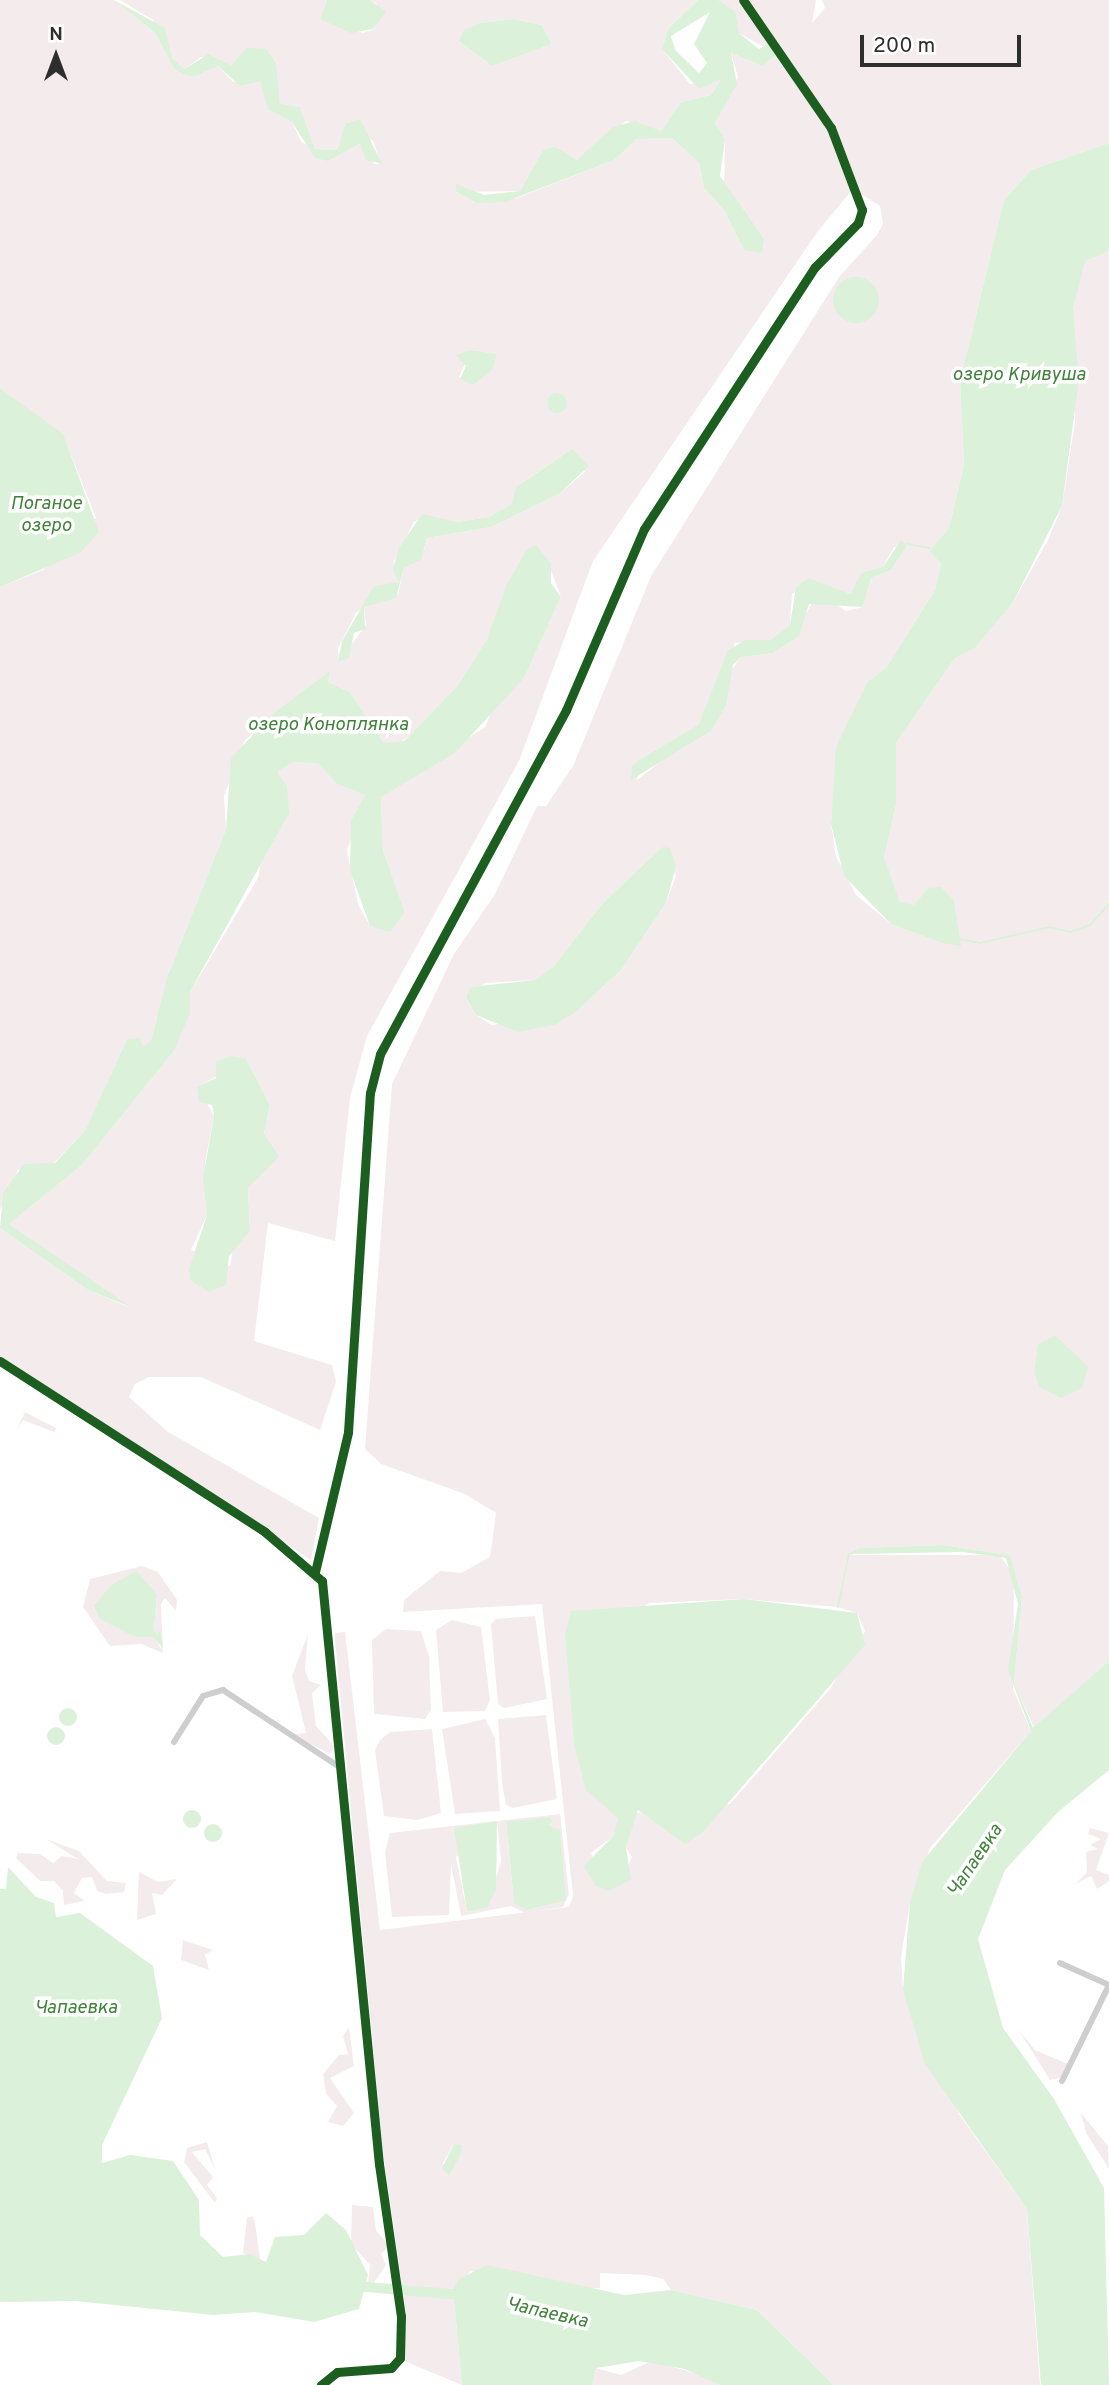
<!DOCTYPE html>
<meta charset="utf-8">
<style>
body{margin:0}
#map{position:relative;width:1109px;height:2385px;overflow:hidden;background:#fff;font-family:Overpass,sans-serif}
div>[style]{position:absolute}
.green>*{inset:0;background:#f4ecec}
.water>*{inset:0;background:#dbf1d9}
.round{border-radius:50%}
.stream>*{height:2px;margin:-1px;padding:0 1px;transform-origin:1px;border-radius:1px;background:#dbf1d9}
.river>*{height:10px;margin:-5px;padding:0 5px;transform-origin:5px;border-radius:5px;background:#dbf1d9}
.minor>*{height:6px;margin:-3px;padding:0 3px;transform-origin:3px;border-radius:3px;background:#cecece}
.cycleway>*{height:9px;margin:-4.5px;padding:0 4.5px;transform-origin:4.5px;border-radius:4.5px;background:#1b5e20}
span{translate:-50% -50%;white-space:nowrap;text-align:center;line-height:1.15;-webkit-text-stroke:7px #fff;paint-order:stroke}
.water-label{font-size:19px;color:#41823a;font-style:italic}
.north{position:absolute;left:21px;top:21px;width:70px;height:70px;-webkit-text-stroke:5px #fff;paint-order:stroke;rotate:0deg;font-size:19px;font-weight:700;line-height:28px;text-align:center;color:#2e2e2e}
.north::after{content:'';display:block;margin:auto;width:24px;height:32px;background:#2e2e2e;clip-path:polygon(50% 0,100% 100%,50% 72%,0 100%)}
.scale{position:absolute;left:860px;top:35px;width:161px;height:32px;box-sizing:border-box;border:4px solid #2e2e2e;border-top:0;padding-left:9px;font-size:21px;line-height:24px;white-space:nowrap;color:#2e2e2e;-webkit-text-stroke:5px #fff;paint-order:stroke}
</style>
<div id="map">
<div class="green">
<i style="clip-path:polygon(evenodd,0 0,114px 0,155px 33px,173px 67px,202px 72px,218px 66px,233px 82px,260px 81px,274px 111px,292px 122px,301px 141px,328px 161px,360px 144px,374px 164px,381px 164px,373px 141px,345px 124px,337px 150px,315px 149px,300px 107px,280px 105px,276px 73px,240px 57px,231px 65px,201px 57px,185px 69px,172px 58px,153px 20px,120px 0,327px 0,320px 19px,363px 33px,374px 29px,377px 4px,370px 0,698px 0,668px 29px,662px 49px,690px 84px,721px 79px,711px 95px,681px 102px,661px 131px,626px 121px,577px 161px,554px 146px,543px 150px,520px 191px,456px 192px,477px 203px,517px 198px,614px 160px,637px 139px,672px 138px,699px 163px,704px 188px,724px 210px,744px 250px,764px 239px,724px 185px,725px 139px,715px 123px,738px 77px,731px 53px,762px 66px,766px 48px,739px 33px,718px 0,816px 0,812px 23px,825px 8px,822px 0,1109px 0,1109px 143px,1031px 170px,1004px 200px,960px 381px,964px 465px,949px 528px,929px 551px,941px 564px,935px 590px,886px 668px,868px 681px,835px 773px,831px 824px,836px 856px,856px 895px,891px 924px,942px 943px,959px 939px,954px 900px,928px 888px,914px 906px,900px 902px,890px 882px,884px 858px,896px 805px,896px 743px,955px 658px,975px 648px,1012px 604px,1048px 540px,1062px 506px,1075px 422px,1073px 309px,1084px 261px,1109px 251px,1109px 1661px,1034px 1728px,1014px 1682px,1022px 1597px,1010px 1555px,942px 1545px,859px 1548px,852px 1555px,999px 1555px,1014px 1575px,1013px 1689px,1031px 1731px,930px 1848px,910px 1903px,901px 1957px,903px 1990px,959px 2114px,1027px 2209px,1040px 2385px,834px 2385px,757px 2310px,671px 2290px,663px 2279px,646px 2275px,600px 2273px,600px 2288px,590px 2288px,471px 2271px,453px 2289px,462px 2385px,404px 2361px,406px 2314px,383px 2153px,335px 1640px,335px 1633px,345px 1632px,380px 1930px,569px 1907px,573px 1896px,542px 1604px,403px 1612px,404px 1600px,440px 1571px,461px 1573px,490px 1557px,496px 1513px,465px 1494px,381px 1464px,365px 1449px,392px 1084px,454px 954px,495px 894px,537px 806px,546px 806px,573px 766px,651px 576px,839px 277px,877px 235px,883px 224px,880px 206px,853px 189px,818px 231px,593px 561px,519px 761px,367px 1036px,350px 1098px,335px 1241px,268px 1223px,254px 1341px,332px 1365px,336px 1382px,320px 1430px,201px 1377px,149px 1377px,135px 1384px,129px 1397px,168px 1432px,319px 1518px,311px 1560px,0 1357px,0 1228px,88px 1290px,129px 1307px,9px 1224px,82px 1165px,174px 1051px,189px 1013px,190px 992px,258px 878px,277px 772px,294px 762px,319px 764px,365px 794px,347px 851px,358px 904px,370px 926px,405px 912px,383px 850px,381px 797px,485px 727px,493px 708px,524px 678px,561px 597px,547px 560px,528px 548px,487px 639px,457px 687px,438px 712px,395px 747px,384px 743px,350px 692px,328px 682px,330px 672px,245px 740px,224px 796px,226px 829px,166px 980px,151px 1041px,143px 1048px,127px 1039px,87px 1128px,54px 1163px,18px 1170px,0 1210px,0 587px,43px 570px,96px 518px,63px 435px,0 388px,0 0,514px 19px,542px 25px,552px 44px,492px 66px,459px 41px,480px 23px,514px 19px,0 0,471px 350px,497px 354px,473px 385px,459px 377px,471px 350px,0 0,572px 449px,585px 472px,559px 494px,491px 527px,427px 538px,424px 550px,404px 568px,398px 594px,364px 607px,366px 625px,339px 661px,338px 648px,356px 613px,399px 581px,394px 562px,414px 522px,425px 516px,457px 522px,489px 517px,513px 504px,523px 482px,572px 449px,0 0,907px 546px,891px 570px,871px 578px,863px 607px,846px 611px,833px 602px,813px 601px,791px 641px,773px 653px,741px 657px,729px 673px,720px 715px,637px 780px,642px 758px,699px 724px,735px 643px,770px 640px,790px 625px,792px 594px,814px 581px,851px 594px,883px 567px,894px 547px,907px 546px,0 0,662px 847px,676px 876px,666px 903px,621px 970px,576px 1012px,492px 1025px,476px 1015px,466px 999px,485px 983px,535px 980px,553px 967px,602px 904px,662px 847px,0 0,246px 1059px,270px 1105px,264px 1133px,278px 1157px,248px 1188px,250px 1231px,234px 1243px,230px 1266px,191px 1250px,207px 1215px,205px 1162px,214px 1116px,198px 1087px,246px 1059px,0 0,744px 1599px,838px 1607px,857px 1613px,865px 1631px,830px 1689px,730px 1804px,635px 1813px,626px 1847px,632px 1857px,621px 1883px,608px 1891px,591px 1853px,615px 1835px,618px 1818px,574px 1744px,568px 1647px,650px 1603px,744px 1599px,0 0,454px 2144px,461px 2154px,447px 2175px,443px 2163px,454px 2144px)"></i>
<i style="clip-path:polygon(25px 1412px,56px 1428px,54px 1432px,23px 1420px,16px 1431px)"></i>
<i style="clip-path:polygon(evenodd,142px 1566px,158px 1572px,177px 1600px,176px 1611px,165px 1598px,161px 1604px,163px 1653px,141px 1644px,110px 1646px,83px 1607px,90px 1579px,142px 1566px,137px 1571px,157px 1594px,154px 1630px,157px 1636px,160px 1631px,161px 1648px,154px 1637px,134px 1637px,112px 1625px,94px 1607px,137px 1571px)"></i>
<i style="clip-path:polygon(535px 1616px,547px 1699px,504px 1708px,498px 1704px,491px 1625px,495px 1619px)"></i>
<i style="clip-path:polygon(452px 1620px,481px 1627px,490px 1700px,485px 1711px,443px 1712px,436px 1630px)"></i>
<i style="clip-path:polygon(386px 1629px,421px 1631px,429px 1656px,431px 1710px,425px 1719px,374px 1714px,372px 1640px)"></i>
<i style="clip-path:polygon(308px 1634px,305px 1670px,309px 1681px,321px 1685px,312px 1693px,316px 1726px,334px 1746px,331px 1754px,291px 1735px,306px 1733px,292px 1676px)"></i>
<i style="clip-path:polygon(546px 1715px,557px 1799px,513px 1808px,506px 1805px,502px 1783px,498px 1719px)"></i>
<i style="clip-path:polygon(485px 1719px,495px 1738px,500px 1811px,455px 1814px,442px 1729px)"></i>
<i style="clip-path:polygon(432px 1729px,441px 1813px,417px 1820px,384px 1816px,375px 1750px,380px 1740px,390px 1732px)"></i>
<i style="clip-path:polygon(evenodd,560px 1814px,569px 1894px,563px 1907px,525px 1913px,511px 1906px,461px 1916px,451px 1864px,449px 1915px,392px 1917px,385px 1852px,390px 1833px,560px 1814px,549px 1817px,547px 1825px,514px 1903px,506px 1823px,549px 1817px,560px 1814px,497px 1821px,501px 1861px,487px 1908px,467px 1912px,456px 1857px,497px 1821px)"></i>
<i style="clip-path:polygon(1090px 1828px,1109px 1833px,1096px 1870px,1109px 1875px,1109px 1881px,1097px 1889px,1091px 1876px,1076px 1884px,1087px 1872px,1086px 1852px,1098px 1849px,1090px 1845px,1101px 1839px,1088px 1834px)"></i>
<i style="clip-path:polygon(46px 1839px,79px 1851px,107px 1881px,126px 1883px,124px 1892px,106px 1894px,97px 1891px,92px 1877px,82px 1878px,74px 1893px,85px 1901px,64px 1905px,63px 1891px,54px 1881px,40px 1881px,16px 1858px,18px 1853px,40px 1854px,53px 1863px,62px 1856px,78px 1859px)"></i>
<i style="clip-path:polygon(139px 1872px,158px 1882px,177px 1879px,162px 1895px,152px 1893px,156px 1914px,137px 1920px)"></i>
<i style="clip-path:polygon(183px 1940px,213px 1950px,205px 1955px,209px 1970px,181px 1960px)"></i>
<i style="clip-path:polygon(349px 2027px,354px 2066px,330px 2078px,354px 2113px,343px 2126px,328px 2122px,337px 2106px,326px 2094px,323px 2074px,339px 2055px,348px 2054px,343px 2036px)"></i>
<i style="clip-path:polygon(1018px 2029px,1035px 2050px,1068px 2064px,1060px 2078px,1050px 2080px)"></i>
<i style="clip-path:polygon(1081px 2113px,1108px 2146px,1109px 2169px,1086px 2133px)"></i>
<i style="clip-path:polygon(207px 2142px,215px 2169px,205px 2149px,192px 2152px,213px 2177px,207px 2185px,217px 2198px,215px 2203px,184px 2162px,187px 2148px)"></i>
<i style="clip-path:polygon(352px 2205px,373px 2207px,376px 2230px,389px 2246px,381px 2254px,386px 2265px,367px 2293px,370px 2265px,351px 2244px)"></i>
<i style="clip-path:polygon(252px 2216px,255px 2222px,260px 2260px,243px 2253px,247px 2218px)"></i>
<i style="clip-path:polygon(652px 2361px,698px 2374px,719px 2385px,592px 2385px,596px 2368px,621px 2375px)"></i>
</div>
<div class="water">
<i style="clip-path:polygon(114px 0,165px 28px,172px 58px,185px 69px,208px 54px,231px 65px,247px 48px,266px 49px,276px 63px,280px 104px,300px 107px,315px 149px,337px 150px,345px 124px,360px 119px,382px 164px,366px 160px,360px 144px,328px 161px,315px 158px,292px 122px,268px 109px,260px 81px,240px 86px,218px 66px,193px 77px,183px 74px,173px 67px,155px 33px)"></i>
<i style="clip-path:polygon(327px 0,370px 0,386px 12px,373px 29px,351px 33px,320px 19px)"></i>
<i style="clip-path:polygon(evenodd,698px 0,718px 0,735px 11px,739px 33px,759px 49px,769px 44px,778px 53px,762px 66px,731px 53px,737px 84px,715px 123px,725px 139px,720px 176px,764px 239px,762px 253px,744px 250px,724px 210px,704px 188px,699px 163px,672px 138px,637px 139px,614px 160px,505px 202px,477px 203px,456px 192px,456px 184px,484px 195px,520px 191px,543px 150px,554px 146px,577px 160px,613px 127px,635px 121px,661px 131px,681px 102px,711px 95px,721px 79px,699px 89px,662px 49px,668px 29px,698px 0,710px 12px,694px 44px,707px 63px,699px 73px,675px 50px,671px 36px,710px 12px)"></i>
<i style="clip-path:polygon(514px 19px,542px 25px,552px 44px,492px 66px,459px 41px,464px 30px,480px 23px)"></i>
<i style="clip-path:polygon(1109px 143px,1109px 251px,1085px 261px,1073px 309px,1079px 379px,1062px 506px,1012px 604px,975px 648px,955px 658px,896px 743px,896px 805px,884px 858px,900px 902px,914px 905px,928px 888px,941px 887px,954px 900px,961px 946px,942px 943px,891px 924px,844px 876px,831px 824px,836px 747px,868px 681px,886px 668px,935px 590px,941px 564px,929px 551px,949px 528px,964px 465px,960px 381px,1004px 200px,1031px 170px)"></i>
<i class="round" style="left:833px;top:277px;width:46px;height:46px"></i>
<i style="clip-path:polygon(471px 350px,497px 354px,492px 370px,473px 385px,460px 379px,466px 366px,456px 355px)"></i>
<i style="clip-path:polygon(0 388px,63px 434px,99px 532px,80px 553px,0 587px)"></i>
<i class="round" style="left:547px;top:393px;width:20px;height:20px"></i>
<i style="clip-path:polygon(572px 449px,589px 466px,559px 494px,491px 527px,427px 538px,421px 560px,404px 568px,396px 598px,364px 607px,365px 629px,354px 633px,349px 658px,338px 662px,342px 641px,374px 586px,399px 582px,393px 570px,399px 548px,422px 514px,457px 522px,489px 517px,512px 504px,516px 487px)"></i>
<i style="clip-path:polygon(901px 540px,907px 546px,891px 570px,871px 578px,863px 607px,809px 604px,799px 636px,773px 653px,741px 657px,733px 665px,726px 705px,712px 730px,631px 780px,632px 766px,642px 758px,699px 724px,728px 650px,746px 640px,770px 640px,790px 625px,796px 587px,808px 578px,851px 594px,861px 573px,883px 567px)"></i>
<i style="clip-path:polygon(536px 545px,551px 564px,551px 583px,561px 597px,524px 678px,455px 753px,381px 797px,383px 850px,405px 912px,390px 932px,370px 926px,350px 870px,351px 821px,365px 795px,336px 783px,319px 764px,294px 762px,277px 772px,287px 786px,289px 813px,190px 992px,190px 1013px,174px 1051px,82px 1165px,9px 1224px,131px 1307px,88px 1290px,0 1228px,3px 1193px,24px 1164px,55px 1163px,86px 1129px,127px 1039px,140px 1038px,143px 1047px,151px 1041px,166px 980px,226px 829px,231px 758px,274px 713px,330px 671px,328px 682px,350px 692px,384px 743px,404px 741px,457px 687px,487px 639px,507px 584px,528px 548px)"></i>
<i style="clip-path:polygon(662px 847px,670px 848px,676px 866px,666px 903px,621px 970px,576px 1012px,554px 1025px,518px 1032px,476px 1015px,466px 998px,471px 987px,535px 980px,553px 967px,602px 904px)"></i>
<i style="clip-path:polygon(230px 1056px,246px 1059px,270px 1105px,264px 1133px,279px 1157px,248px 1188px,250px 1231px,229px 1256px,226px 1285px,209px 1292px,190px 1280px,189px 1269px,207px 1215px,203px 1178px,214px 1116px,212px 1105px,199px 1102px,197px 1087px,216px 1078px,216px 1062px)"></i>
<i style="clip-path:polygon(1055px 1335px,1088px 1367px,1082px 1388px,1061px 1398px,1039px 1387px,1034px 1372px,1038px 1344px)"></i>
<i style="clip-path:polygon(942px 1545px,1010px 1555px,1022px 1597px,1014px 1682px,1033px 1728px,1109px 1661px,1109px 1770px,1058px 1812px,1005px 1870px,978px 1939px,1003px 2028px,1054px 2099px,1104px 2188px,1109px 2385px,1041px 2385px,1027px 2209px,925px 2064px,903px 1990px,910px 1903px,922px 1862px,1031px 1731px,1008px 1670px,1018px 1604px,1006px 1558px,963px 1552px,848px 1554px,859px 1548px)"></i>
<i style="clip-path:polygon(137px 1571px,157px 1594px,154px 1630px,157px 1635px,160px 1630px,163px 1648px,153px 1637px,134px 1637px,100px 1619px,94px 1606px,111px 1585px)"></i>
<i style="clip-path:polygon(744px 1599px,857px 1613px,865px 1645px,703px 1832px,685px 1844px,638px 1810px,626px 1847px,631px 1880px,608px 1891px,596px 1886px,584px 1866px,614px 1835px,618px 1818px,586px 1790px,574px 1744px,565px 1634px,571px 1611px)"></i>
<i class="round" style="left:59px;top:1708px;width:18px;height:18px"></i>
<i class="round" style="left:47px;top:1727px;width:18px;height:18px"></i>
<i class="round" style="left:183px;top:1810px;width:18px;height:18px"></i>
<i style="clip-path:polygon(549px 1817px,553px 1821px,548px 1825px,560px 1830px,566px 1900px,526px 1910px,514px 1903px,506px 1822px)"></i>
<i style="clip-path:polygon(497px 1821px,496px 1889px,487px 1908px,467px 1912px,454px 1828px)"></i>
<i class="round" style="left:204px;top:1824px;width:18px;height:18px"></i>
<i style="clip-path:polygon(8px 1867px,36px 1897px,54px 1903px,56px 1917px,80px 1913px,153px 1966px,162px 2018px,102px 2145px,102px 2163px,130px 2155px,173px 2161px,199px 2200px,200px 2235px,223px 2257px,249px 2254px,266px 2262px,275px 2237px,304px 2235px,326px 2213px,346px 2230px,368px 2275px,359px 2309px,314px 2322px,255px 2312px,213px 2315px,76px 2301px,0 2302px,0 1889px,6px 1889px)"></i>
<i style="clip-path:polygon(454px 2144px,462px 2145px,461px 2154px,449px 2176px,442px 2168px)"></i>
<i style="clip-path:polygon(487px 2265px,624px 2295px,671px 2290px,757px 2310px,834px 2385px,719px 2385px,685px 2369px,639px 2361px,596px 2368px,592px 2385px,462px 2385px,453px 2289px,459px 2279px)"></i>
</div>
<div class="stream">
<i style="left:907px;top:544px;width:23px;rotate:10deg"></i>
<i style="left:959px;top:939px;width:21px;rotate:11deg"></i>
<i style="left:980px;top:943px;width:72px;rotate:-12.9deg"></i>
<i style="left:1050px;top:927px;width:21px;rotate:14deg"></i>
<i style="left:1070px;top:932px;width:21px;rotate:-19deg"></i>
<i style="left:1090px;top:925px;width:28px;rotate:-48deg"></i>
<i style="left:838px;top:1607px;width:54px;rotate:-78.3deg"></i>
</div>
<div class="river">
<i style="left:354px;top:2286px;width:110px;rotate:4.7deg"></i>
</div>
<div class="minor">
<i style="left:0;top:1361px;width:315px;rotate:32.8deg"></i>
<i style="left:265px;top:1532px;width:75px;rotate:40.7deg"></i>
<i style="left:322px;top:1581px;width:586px;rotate:84.42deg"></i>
<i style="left:379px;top:2164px;width:154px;rotate:81.8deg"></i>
<i style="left:401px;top:2316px;width:42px;rotate:91.4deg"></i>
<i style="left:400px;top:2358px;width:13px;rotate:132deg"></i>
<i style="left:391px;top:2368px;width:54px;rotate:175.8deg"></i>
<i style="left:337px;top:2372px;width:21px;rotate:141deg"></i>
<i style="left:315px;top:1572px;width:144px;rotate:-76.7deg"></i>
<i style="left:348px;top:1432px;width:340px;rotate:-86.3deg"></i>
<i style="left:370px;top:1093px;width:40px;rotate:-75.6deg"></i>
<i style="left:380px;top:1054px;width:391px;rotate:-61.6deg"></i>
<i style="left:566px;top:710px;width:197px;rotate:-66.7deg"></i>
<i style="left:644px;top:529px;width:313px;rotate:-56.9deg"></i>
<i style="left:815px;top:267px;width:62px;rotate:-45.7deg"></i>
<i style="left:858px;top:223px;width:14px;rotate:-73deg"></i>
<i style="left:862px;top:210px;width:88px;rotate:-110.7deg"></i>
<i style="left:831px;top:128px;width:155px;rotate:-124.5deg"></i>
<i style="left:174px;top:1742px;width:54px;rotate:-57.8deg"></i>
<i style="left:203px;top:1696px;width:21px;rotate:-17deg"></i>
<i style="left:223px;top:1690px;width:141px;rotate:33.5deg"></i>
<i style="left:1060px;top:1963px;width:54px;rotate:24.2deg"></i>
<i style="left:1062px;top:2081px;width:107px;rotate:-63.9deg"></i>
</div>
<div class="cycleway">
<i style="left:0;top:1361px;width:315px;rotate:32.8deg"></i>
<i style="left:265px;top:1532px;width:75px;rotate:40.7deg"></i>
<i style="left:322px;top:1581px;width:586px;rotate:84.42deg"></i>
<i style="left:379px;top:2164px;width:154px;rotate:81.8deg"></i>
<i style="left:401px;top:2316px;width:42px;rotate:91.4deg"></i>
<i style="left:400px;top:2358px;width:13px;rotate:132deg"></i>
<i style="left:391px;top:2368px;width:54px;rotate:175.8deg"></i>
<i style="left:337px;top:2372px;width:21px;rotate:141deg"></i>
<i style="left:315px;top:1572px;width:144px;rotate:-76.7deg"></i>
<i style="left:348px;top:1432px;width:340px;rotate:-86.3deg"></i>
<i style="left:370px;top:1093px;width:40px;rotate:-75.6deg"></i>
<i style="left:380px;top:1054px;width:391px;rotate:-61.6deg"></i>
<i style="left:566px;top:710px;width:197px;rotate:-66.7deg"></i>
<i style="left:644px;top:529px;width:313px;rotate:-56.9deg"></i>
<i style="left:815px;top:267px;width:62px;rotate:-45.7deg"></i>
<i style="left:858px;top:223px;width:14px;rotate:-73deg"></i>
<i style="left:862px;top:210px;width:88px;rotate:-110.7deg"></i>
<i style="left:831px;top:128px;width:155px;rotate:-124.5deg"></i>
</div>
<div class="water-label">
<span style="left:1019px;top:376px">озеро Кривуша</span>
<span style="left:46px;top:516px">Поганое<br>озеро</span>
<span style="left:328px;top:726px">озеро Коноплянка</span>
<span style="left:976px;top:1861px;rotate:-56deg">Чапаевка</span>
<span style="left:76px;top:2009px">Чапаевка</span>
<span style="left:547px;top:2314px;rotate:13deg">Чапаевка</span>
</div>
<div class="north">N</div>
<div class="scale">200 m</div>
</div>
